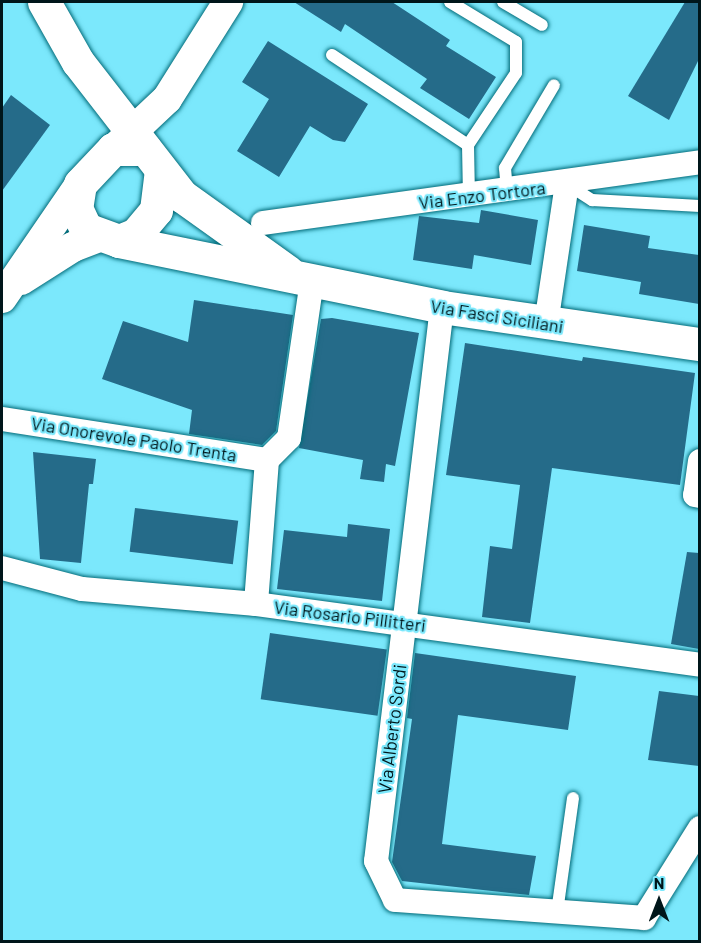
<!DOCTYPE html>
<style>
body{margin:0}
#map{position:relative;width:701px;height:943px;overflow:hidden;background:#7be8fc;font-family:Barlow,sans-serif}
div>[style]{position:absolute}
.building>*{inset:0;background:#256b89;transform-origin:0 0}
.roads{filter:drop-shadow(0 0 2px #036b79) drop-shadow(0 0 2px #036b79)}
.service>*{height:12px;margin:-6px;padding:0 6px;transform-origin:6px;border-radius:6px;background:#fff}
.minor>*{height:24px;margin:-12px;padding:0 12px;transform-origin:12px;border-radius:12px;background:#fff}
.tertiary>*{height:30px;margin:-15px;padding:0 15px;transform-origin:15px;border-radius:15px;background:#fff}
.secondary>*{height:33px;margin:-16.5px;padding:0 16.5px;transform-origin:16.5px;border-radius:16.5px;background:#fff}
span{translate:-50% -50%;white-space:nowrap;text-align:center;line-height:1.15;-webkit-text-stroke:4.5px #7be8fc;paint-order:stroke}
.street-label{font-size:18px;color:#00161a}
.frame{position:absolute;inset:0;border:3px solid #00161a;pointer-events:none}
.north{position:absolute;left:629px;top:871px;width:60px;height:60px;-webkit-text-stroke:4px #7be8fc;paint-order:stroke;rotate:0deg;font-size:16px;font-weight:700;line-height:24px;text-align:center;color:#00161a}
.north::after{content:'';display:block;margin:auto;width:21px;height:27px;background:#00161a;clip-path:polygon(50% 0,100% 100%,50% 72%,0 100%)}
</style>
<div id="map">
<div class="building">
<i style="clip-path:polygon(294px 2px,392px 2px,450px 40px,446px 46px,496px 77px,469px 119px,420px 88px,427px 79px,345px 24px,341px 32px)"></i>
<i style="clip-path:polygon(685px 2px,699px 2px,699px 59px,669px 120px,628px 96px)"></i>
<i style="clip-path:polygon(268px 41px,368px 104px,345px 142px,333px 140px,310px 126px,279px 177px,237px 151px,269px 99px,242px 82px)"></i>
<i style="clip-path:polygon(11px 95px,50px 125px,2px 191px,2px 108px)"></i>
<i style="clip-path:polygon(481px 210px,538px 220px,531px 265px,474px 255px,472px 269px,413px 260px,419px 216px,479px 223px)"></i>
<i style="clip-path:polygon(584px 225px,650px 236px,648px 248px,699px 255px,699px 304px,639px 294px,641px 282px,577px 271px)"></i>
<i style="clip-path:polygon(194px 300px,293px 315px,276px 431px,262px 445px,189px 434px,192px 410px,102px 379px,123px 321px,188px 342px)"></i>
<i style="clip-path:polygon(332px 318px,419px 333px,395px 466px,386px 464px,384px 482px,360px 479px,363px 460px,299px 448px,321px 319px)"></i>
<i style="clip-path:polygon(465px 343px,582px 361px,583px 357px,695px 373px,680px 485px,552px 468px,530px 623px,482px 617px,490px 546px,512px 549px,520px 485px,446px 475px)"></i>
<i style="clip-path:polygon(33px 452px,96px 459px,93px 484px,89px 484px,81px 563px,40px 559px)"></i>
<i style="left:135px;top:508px;width:104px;height:44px;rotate:7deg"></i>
<i style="clip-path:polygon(348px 524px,390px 529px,382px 601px,277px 589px,284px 530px,347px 537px)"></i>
<i style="clip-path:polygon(687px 552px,699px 553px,699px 649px,671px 644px)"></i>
<i style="left:270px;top:633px;width:118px;height:67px;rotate:8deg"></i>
<i style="clip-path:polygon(415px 653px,576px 676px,568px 730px,458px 715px,442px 844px,536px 856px,529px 895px,402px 881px,392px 862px,412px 719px,407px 718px)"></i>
<i style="clip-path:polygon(659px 691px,699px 696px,699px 766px,648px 760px)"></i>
</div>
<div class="roads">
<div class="service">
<i style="left:450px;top:2px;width:77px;rotate:31.2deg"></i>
<i style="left:516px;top:42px;width:31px;rotate:90deg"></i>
<i style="left:516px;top:73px;width:87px;rotate:123.7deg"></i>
<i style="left:468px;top:145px;width:51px;rotate:88.9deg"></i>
<i style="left:503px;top:2px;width:45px;rotate:30.5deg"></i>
<i style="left:332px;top:55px;width:163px;rotate:33.5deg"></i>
<i style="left:567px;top:184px;width:30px;rotate:33deg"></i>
<i style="left:592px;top:200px;width:108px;rotate:3.2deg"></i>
<i style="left:507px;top:191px;width:23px;rotate:-95deg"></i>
<i style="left:505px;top:168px;width:96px;rotate:-59.4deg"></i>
<i style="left:557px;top:912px;width:115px;rotate:-82deg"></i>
</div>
<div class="minor">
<i style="left:263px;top:223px;width:441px;rotate:-7.9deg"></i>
<i style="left:442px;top:307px;width:558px;rotate:96.79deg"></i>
<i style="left:376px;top:861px;width:43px;rotate:64deg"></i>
<i style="left:395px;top:900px;width:250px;rotate:4.1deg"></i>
<i style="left:644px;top:918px;width:106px;rotate:-58.1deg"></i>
<i style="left:546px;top:324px;width:142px;rotate:-81.5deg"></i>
<i style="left:2px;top:419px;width:268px;rotate:8.8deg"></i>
<i style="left:267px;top:460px;width:144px;rotate:94.4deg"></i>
<i style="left:267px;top:460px;width:31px;rotate:-45deg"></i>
<i style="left:289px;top:438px;width:159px;rotate:-81.7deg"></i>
<i style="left:700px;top:461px;width:34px;rotate:98deg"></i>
<i style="left:695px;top:495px;width:5px;rotate:11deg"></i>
<i style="left:2px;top:568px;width:83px;rotate:14.7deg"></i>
<i style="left:82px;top:589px;width:175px;rotate:4.9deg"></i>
<i style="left:256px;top:604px;width:448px;rotate:7.8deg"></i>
</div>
<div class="tertiary">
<i style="left:116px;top:147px;width:70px;rotate:-43.3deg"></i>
<i style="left:167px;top:99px;width:115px;rotate:-57.8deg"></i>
<i style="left:21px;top:280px;width:62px;rotate:-32.4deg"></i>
<i style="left:73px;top:247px;width:30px;rotate:-21deg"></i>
<i style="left:2px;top:298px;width:138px;rotate:-55.6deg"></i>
</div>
<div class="secondary">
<i style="left:44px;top:2px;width:69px;rotate:60.5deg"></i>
<i style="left:78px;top:62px;width:170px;rotate:52.2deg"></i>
<i style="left:182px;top:196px;width:130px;rotate:35.6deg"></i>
<i style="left:145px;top:149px;width:32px;rotate:180deg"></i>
<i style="left:113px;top:149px;width:48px;rotate:133.3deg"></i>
<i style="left:80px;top:184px;width:24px;rotate:99deg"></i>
<i style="left:76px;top:208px;width:23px;rotate:65deg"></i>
<i style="left:86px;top:229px;width:35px;rotate:20deg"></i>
<i style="left:119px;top:241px;width:330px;rotate:11.5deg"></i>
<i style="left:442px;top:307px;width:261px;rotate:8.2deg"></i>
<i style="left:119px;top:241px;width:18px;rotate:-22deg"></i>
<i style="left:136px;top:234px;width:31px;rotate:-50deg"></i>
<i style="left:156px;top:210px;width:40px;rotate:-82.9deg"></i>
</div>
</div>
<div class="street-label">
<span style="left:482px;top:195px;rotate:-7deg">Via Enzo Tortora</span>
<span style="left:497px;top:316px;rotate:9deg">Via Fasci Siciliani</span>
<span style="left:134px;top:439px;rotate:9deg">Via Onorevole Paolo Trenta</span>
<span style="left:350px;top:616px;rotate:7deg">Via Rosario Pillitteri</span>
<span style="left:392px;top:729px;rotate:-83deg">Via Alberto Sordi</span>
</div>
<div class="frame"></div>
<div class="north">N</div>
</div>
